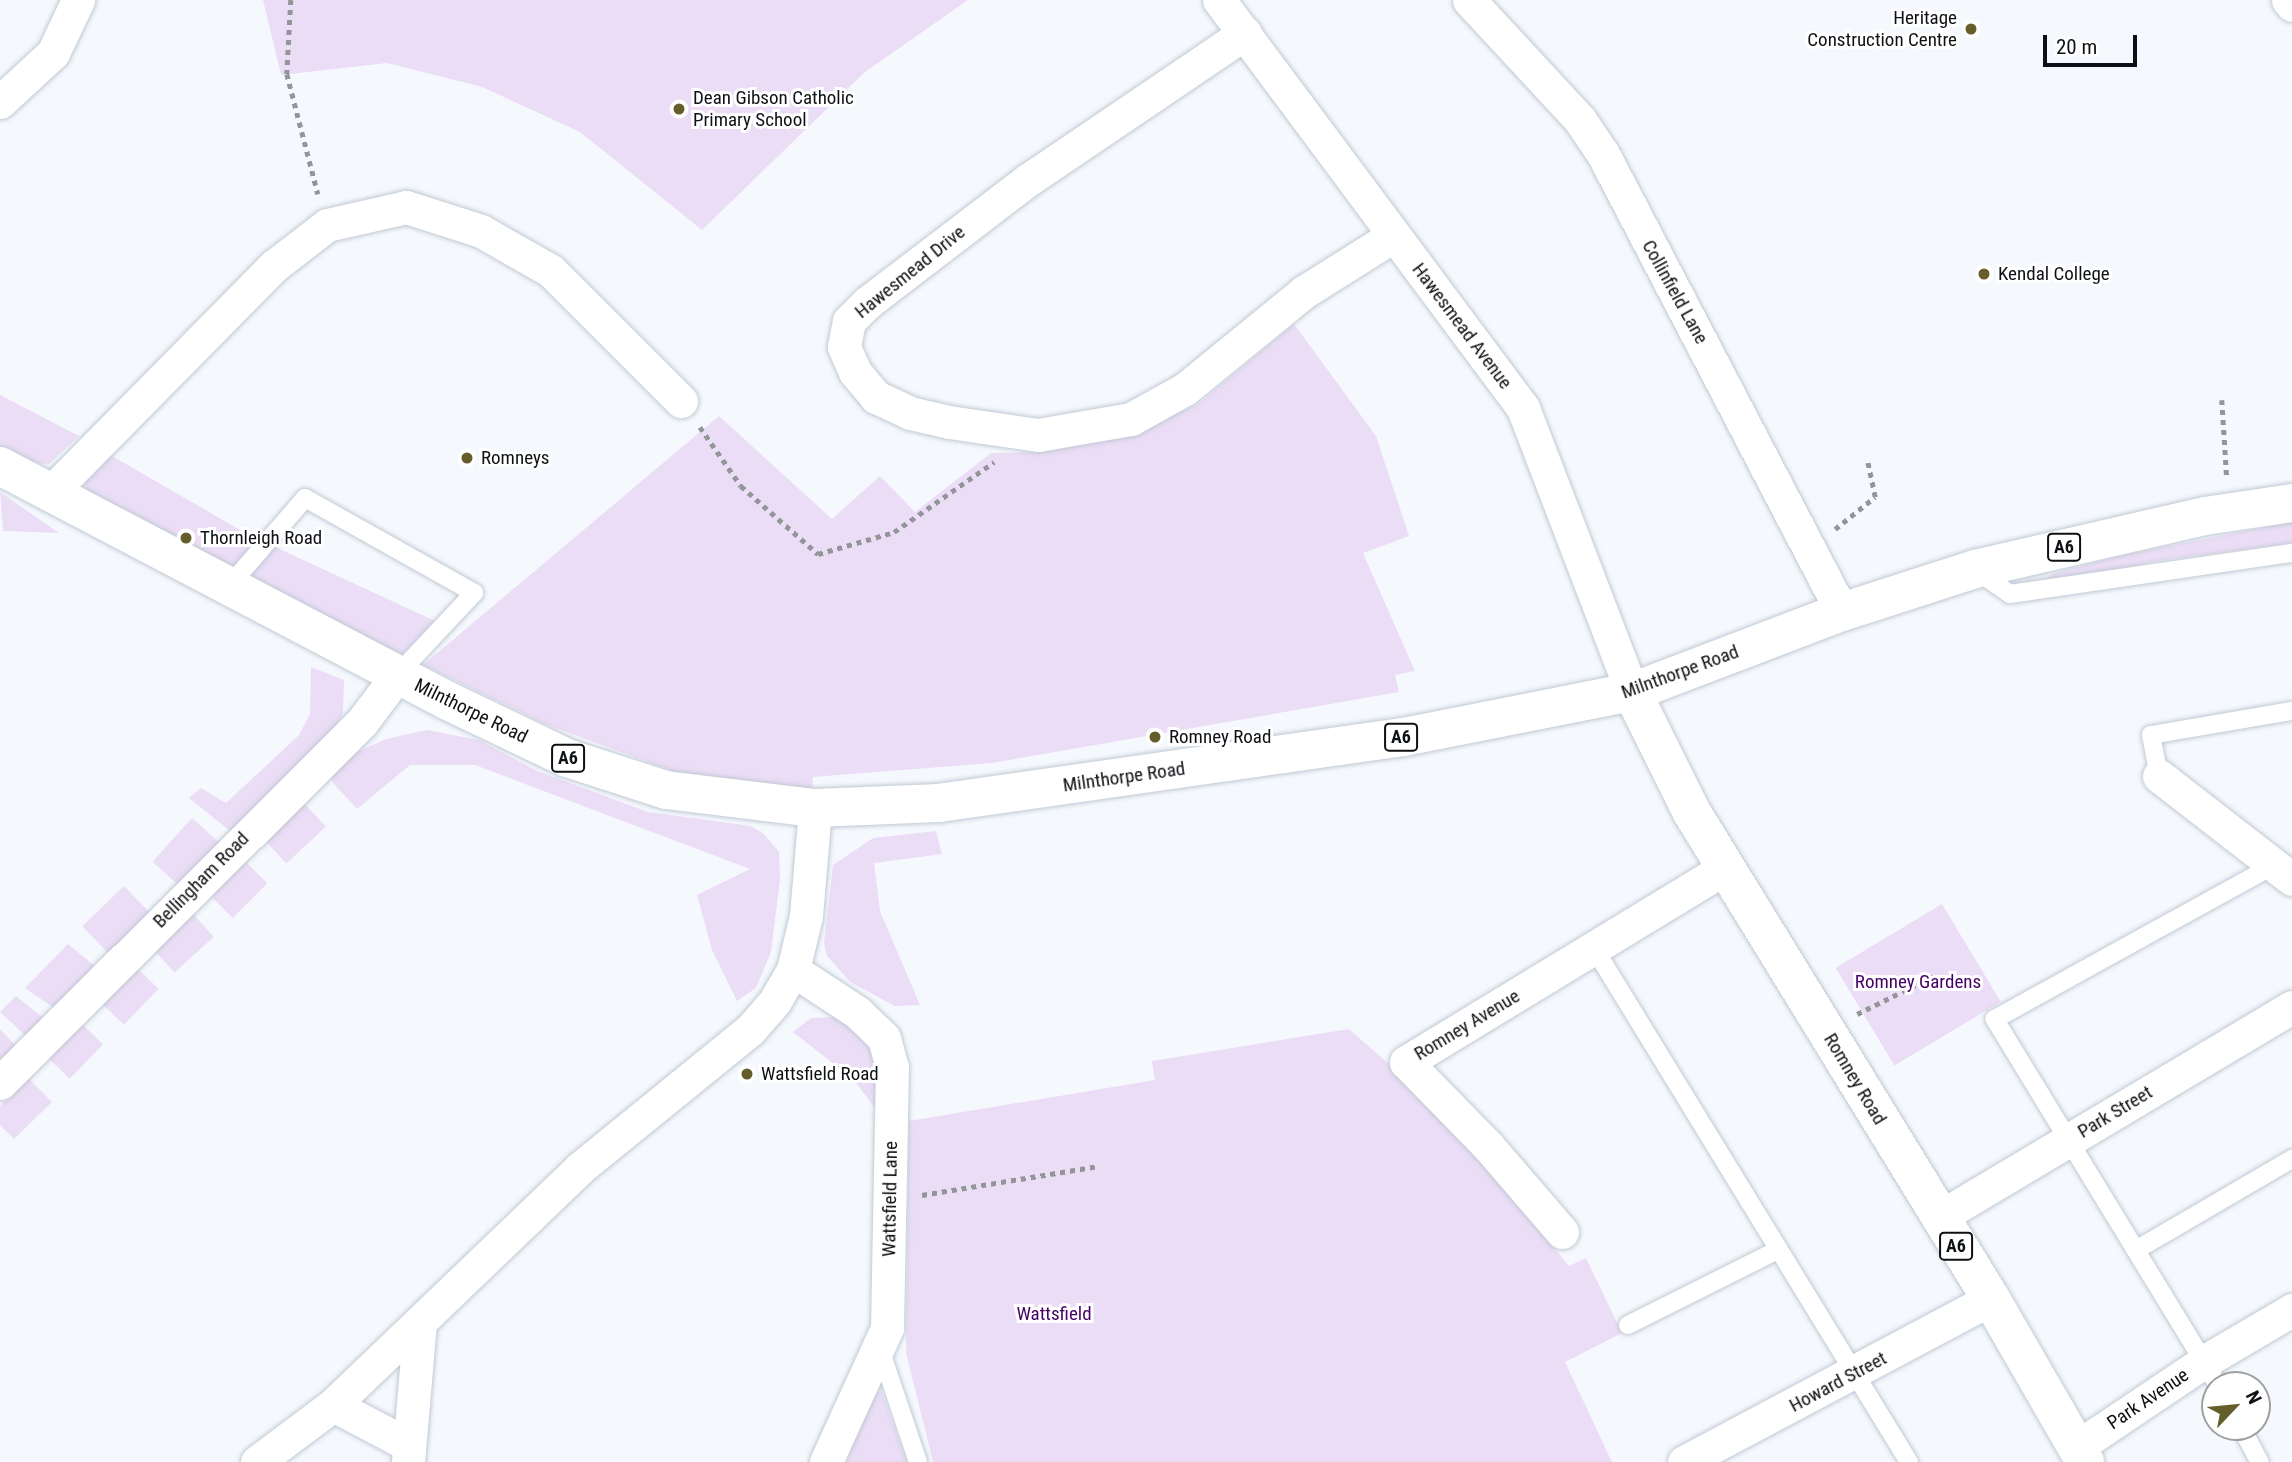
<!DOCTYPE html>
<style>
body{margin:0}
#map{position:relative;width:2292px;height:1462px;overflow:hidden;background:#f5f9fd;font-family:"Roboto Condensed",sans-serif}
div>[style]{position:absolute}
.green>*{inset:0;background:#ebddf6;transform-origin:0 0}
.path>*{height:4.5px;margin-top:-2.25px;transform-origin:0;background:repeating-linear-gradient(90deg,#929699 0 5px,transparent 0 10px)}
.roads{filter:drop-shadow(0 0 2px #c0c9d4) drop-shadow(0 0 2px #c0c9d4)}
.service>*{height:18px;margin:-9px;padding:0 9px;transform-origin:9px;border-radius:9px;background:#fff}
.minor>*{height:33px;margin:-16.5px;padding:0 16.5px;transform-origin:16.5px;border-radius:16.5px;background:#fff}
.primary>*{height:38px;margin:-19px;padding:0 19px;transform-origin:19px;border-radius:19px;background:#fff}
.trunk>*{height:38px;margin:-19px;padding:0 19px;transform-origin:19px;border-radius:19px;background:#fff}
.dots>*{width:19px;height:19px;translate:-50% -50%;box-sizing:border-box;border:4px solid #fff;border-radius:50%}
span{translate:-50% -50%;white-space:nowrap;text-align:center;line-height:1.15;-webkit-text-stroke:6px #fff;paint-order:stroke}
.shield-label span{padding:2px 5px;background:#fff;border:2px solid;border-radius:5px;-webkit-text-stroke-width:0}
.shield-label{font-size:18px;color:#0e1114;font-weight:700}
.poi-label{font-size:19px;color:#0e1114}
.right{translate:-100% -50%;text-align:right}
.left{translate:0 -50%;text-align:left}
.street-label{font-size:19px;color:#0e1114}
.park-label{font-size:19px;color:#450065}
.north{position:absolute;left:2201px;top:1371px;width:70px;height:70px;box-sizing:border-box;background:#fff;border:2px solid #9fa0a1;border-radius:50%;rotate:64deg;font-size:19px;font-weight:700;line-height:28px;text-align:center;color:#0e1114}
.north::after{content:'';display:block;margin:auto;width:24px;height:32px;background:#655e2b;clip-path:polygon(50% 0,100% 100%,50% 72%,0 100%)}
.scale{position:absolute;left:2043px;top:35px;width:94px;height:32px;box-sizing:border-box;border:4px solid #0e1114;border-top:0;padding-left:9px;font-size:21px;line-height:24px;white-space:nowrap;color:#0e1114;-webkit-text-stroke:5px #fff;paint-order:stroke}
</style>
<div id="map">
<div class="green">
<i style="clip-path:polygon(263px 0,968px 0,865px 72px,702px 230px,580px 132px,482px 87px,387px 63px,281px 75px)"></i>
<i style="clip-path:polygon(1294px 324px,1376px 436px,1409px 536px,1363px 553px,1415px 671px,1395px 675px,1399px 692px,992px 763px,813px 777px,812px 795px,681px 774px,545px 724px,423px 665px,719px 416px,832px 519px,880px 476px,915px 512px,991px 453px,1046px 452px,1133px 432px,1197px 405px)"></i>
<i style="clip-path:polygon(0 395px,79px 436px,49px 464px,29px 463px,0 447px)"></i>
<i style="clip-path:polygon(107px 453px,247px 534px,435px 621px,401px 657px,87px 493px,84px 475px)"></i>
<i style="clip-path:polygon(0 492px,59px 533px,3px 531px)"></i>
<i style="clip-path:polygon(2292px 522px,2292px 543px,2158px 561px,2035px 587px,2052px 574px,2122px 555px)"></i>
<i style="clip-path:polygon(311px 667px,344px 680px,343px 713px,335px 727px,230px 831px,189px 798px,201px 788px,226px 803px,299px 735px,310px 714px)"></i>
<i style="clip-path:polygon(427px 730px,479px 740px,535px 770px,648px 812px,751px 826px,764px 834px,779px 852px,780px 880px,771px 952px,756px 988px,737px 1001px,712px 950px,697px 895px,750px 869px,475px 765px,410px 765px,357px 809px,333px 783px,331px 776px,344px 758px,386px 739px)"></i>
<i style="left:302px;top:801px;width:35px;height:54px;rotate:47deg"></i>
<i style="left:192px;top:818px;width:38px;height:59px;rotate:42deg"></i>
<i style="clip-path:polygon(936px 831px,942px 854px,874px 863px,880px 911px,920px 1005px,895px 1006px,850px 982px,827px 956px,824px 943px,833px 865px,873px 838px)"></i>
<i style="left:244px;top:860px;width:33px;height:49px;rotate:45deg"></i>
<i style="left:124px;top:886px;width:37px;height:58px;rotate:46deg"></i>
<i style="left:1942px;top:904px;width:114px;height:124px;rotate:59deg"></i>
<i style="left:193px;top:914px;width:31px;height:53px;rotate:48deg"></i>
<i style="clip-path:polygon(68px 944px,96px 967px,54px 1008px,25px 988px)"></i>
<i style="left:137px;top:968px;width:30px;height:50px;rotate:44deg"></i>
<i style="clip-path:polygon(16px 996px,44px 1019px,26px 1036px,0 1012px)"></i>
<i style="clip-path:polygon(834px 1017px,867px 1038px,879px 1066px,878px 1112px,853px 1079px,793px 1032px,811px 1018px)"></i>
<i style="left:80px;top:1022px;width:32px;height:48px;rotate:44deg"></i>
<i style="clip-path:polygon(0 1029px,16px 1046px,0 1062px)"></i>
<i style="clip-path:polygon(1349px 1029px,1399px 1073px,1501px 1183px,1569px 1266px,1586px 1258px,1622px 1333px,1565px 1362px,1612px 1462px,933px 1462px,906px 1353px,909px 1121px,1155px 1080px,1152px 1061px)"></i>
<i style="clip-path:polygon(28px 1078px,52px 1102px,14px 1139px,0 1125px,0 1106px)"></i>
<i style="clip-path:polygon(881px 1390px,907px 1462px,847px 1462px,870px 1399px)"></i>
</div>
<div class="path">
<i style="left:291px;top:0;width:74px;rotate:93.1deg"></i>
<i style="left:287px;top:74px;width:124px;rotate:75.5deg"></i>
<i style="left:2222px;top:400px;width:79px;rotate:86.4deg"></i>
<i style="left:700px;top:427px;width:72px;rotate:55.2deg"></i>
<i style="left:741px;top:486px;width:103px;rotate:41.4deg"></i>
<i style="left:818px;top:554px;width:79px;rotate:-16.1deg"></i>
<i style="left:894px;top:532px;width:122px;rotate:-35deg"></i>
<i style="left:1835px;top:529px;width:51px;rotate:-38.7deg"></i>
<i style="left:1875px;top:497px;width:35px;rotate:-102deg"></i>
<i style="left:1857px;top:1014px;width:88px;rotate:-26.3deg"></i>
<i style="left:922px;top:1195px;width:179px;rotate:-9.3deg"></i>
</div>
<div class="roads">
<div class="service">
<i style="left:1977px;top:571px;width:40px;rotate:34.9deg"></i>
<i style="left:2010px;top:594px;width:285px;rotate:-8.3deg"></i>
<i style="left:230px;top:585px;width:115px;rotate:-49.2deg"></i>
<i style="left:305px;top:498px;width:194px;rotate:29.3deg"></i>
<i style="left:474px;top:593px;width:111px;rotate:133.2deg"></i>
<i style="left:2159px;top:776px;width:42px;rotate:-101deg"></i>
<i style="left:2151px;top:735px;width:143px;rotate:-9.7deg"></i>
<i style="left:1594px;top:948px;width:603px;rotate:58.5deg"></i>
<i style="left:2136px;top:1250px;width:181px;rotate:-30.3deg"></i>
<i style="left:1628px;top:1325px;width:168px;rotate:-26.6deg"></i>
<i style="left:880px;top:1349px;width:119px;rotate:71.4deg"></i>
<i style="left:2218px;top:1385px;width:429px;rotate:-121.4deg"></i>
<i style="left:1995px;top:1019px;width:319px;rotate:-28.9deg"></i>
<i style="left:2241px;top:1427px;width:40px;rotate:62deg"></i>
</div>
<div class="minor">
<i style="left:1219px;top:0;width:509px;rotate:53.31deg"></i>
<i style="left:1523px;top:408px;width:304px;rotate:69deg"></i>
<i style="left:1469px;top:0;width:163px;rotate:47.2deg"></i>
<i style="left:1580px;top:120px;width:41px;rotate:55.9deg"></i>
<i style="left:1603px;top:154px;width:517px;rotate:62.44deg"></i>
<i style="left:2288px;top:0;width:6px;rotate:51deg"></i>
<i style="left:1245px;top:33px;width:261px;rotate:145.9deg"></i>
<i style="left:1029px;top:179px;width:203px;rotate:142.6deg"></i>
<i style="left:868px;top:302px;width:27px;rotate:135deg"></i>
<i style="left:849px;top:321px;width:26px;rotate:101deg"></i>
<i style="left:844px;top:347px;width:27px;rotate:66deg"></i>
<i style="left:855px;top:372px;width:33px;rotate:50deg"></i>
<i style="left:876px;top:397px;width:38px;rotate:25deg"></i>
<i style="left:910px;top:413px;width:40px;rotate:13deg"></i>
<i style="left:949px;top:422px;width:90px;rotate:8.3deg"></i>
<i style="left:1038px;top:435px;width:94px;rotate:-9.8deg"></i>
<i style="left:1131px;top:419px;width:62px;rotate:-29.1deg"></i>
<i style="left:1185px;top:389px;width:154px;rotate:-39.2deg"></i>
<i style="left:1304px;top:292px;width:105px;rotate:-32.2deg"></i>
<i style="left:0;top:102px;width:72px;rotate:-42.8deg"></i>
<i style="left:53px;top:53px;width:59px;rotate:-64.7deg"></i>
<i style="left:50px;top:493px;width:319px;rotate:-45.4deg"></i>
<i style="left:274px;top:266px;width:67px;rotate:-37.7deg"></i>
<i style="left:327px;top:225px;width:81px;rotate:-12.8deg"></i>
<i style="left:406px;top:207px;width:79px;rotate:17.7deg"></i>
<i style="left:481px;top:231px;width:81px;rotate:29.7deg"></i>
<i style="left:551px;top:271px;width:184px;rotate:45deg"></i>
<i style="left:2159px;top:776px;width:168px;rotate:37.8deg"></i>
<i style="left:793px;top:970px;width:77px;rotate:33.3deg"></i>
<i style="left:857px;top:1012px;width:37px;rotate:44deg"></i>
<i style="left:884px;top:1038px;width:30px;rotate:75deg"></i>
<i style="left:892px;top:1067px;width:261px;rotate:91.1deg"></i>
<i style="left:887px;top:1328px;width:147px;rotate:114.5deg"></i>
<i style="left:0;top:1083px;width:511px;rotate:-44.92deg"></i>
<i style="left:362px;top:722px;width:60px;rotate:-53.1deg"></i>
<i style="left:1938px;top:1218px;width:412px;rotate:-30.8deg"></i>
<i style="left:1562px;top:1232px;width:113px;rotate:-130.7deg"></i>
<i style="left:1488px;top:1146px;width:117px;rotate:-134.3deg"></i>
<i style="left:1406px;top:1062px;width:373px;rotate:-31.3deg"></i>
<i style="left:333px;top:1405px;width:84px;rotate:27.8deg"></i>
<i style="left:2077px;top:1447px;width:154px;rotate:-33.9deg"></i>
<i style="left:2205px;top:1361px;width:101px;rotate:-30.4deg"></i>
<i style="left:257px;top:1462px;width:95px;rotate:-36.9deg"></i>
<i style="left:333px;top:1405px;width:342px;rotate:-43.8deg"></i>
<i style="left:580px;top:1168px;width:219px;rotate:-39.1deg"></i>
<i style="left:750px;top:1030px;width:38px;rotate:-49deg"></i>
<i style="left:775px;top:1001px;width:36px;rotate:-60deg"></i>
<i style="left:793px;top:970px;width:56px;rotate:-76.5deg"></i>
<i style="left:806px;top:916px;width:108px;rotate:-85.2deg"></i>
<i style="left:408px;top:1462px;width:140px;rotate:-85.1deg"></i>
<i style="left:1684px;top:1462px;width:348px;rotate:-28deg"></i>
</div>
<div class="primary">
<i style="left:1632px;top:692px;width:133px;rotate:63.6deg"></i>
<i style="left:1691px;top:811px;width:573px;rotate:58.42deg"></i>
<i style="left:1991px;top:1299px;width:188px;rotate:60deg"></i>
</div>
<div class="trunk">
<i style="left:0;top:466px;width:504px;rotate:27.68deg"></i>
<i style="left:446px;top:700px;width:134px;rotate:25.6deg"></i>
<i style="left:567px;top:758px;width:104px;rotate:17.9deg"></i>
<i style="left:666px;top:790px;width:150px;rotate:6.9deg"></i>
<i style="left:815px;top:808px;width:124px;rotate:-2.3deg"></i>
<i style="left:939px;top:803px;width:470px;rotate:-8.1deg"></i>
<i style="left:1404px;top:737px;width:232px;rotate:-11.2deg"></i>
<i style="left:1632px;top:692px;width:225px;rotate:-20.9deg"></i>
<i style="left:1842px;top:612px;width:140px;rotate:-17.9deg"></i>
<i style="left:1975px;top:569px;width:236px;rotate:-13deg"></i>
<i style="left:2205px;top:516px;width:88px;rotate:-8.5deg"></i>
</div>
</div>
<div class="dots">
<i style="left:1971px;top:29px;background:#655e2b"></i>
<i style="left:679px;top:109px;background:#655e2b"></i>
<i style="left:1984px;top:274px;background:#655e2b"></i>
<i style="left:467px;top:458px;background:#655e2b"></i>
<i style="left:186px;top:538px;background:#655e2b"></i>
<i style="left:1155px;top:737px;background:#655e2b"></i>
<i style="left:747px;top:1074px;background:#655e2b"></i>
</div>
<div class="shield-label">
<span style="left:2064px;top:547px">A6</span>
<span style="left:1401px;top:737px">A6</span>
<span style="left:568px;top:758px">A6</span>
<span style="left:1956px;top:1246px">A6</span>
</div>
<div class="poi-label">
<span class="right" style="left:1957px;top:29px">Heritage<br>Construction Centre</span>
<span class="left" style="left:693px;top:109px">Dean Gibson Catholic<br>Primary School</span>
<span class="left" style="left:1998px;top:274px">Kendal College</span>
<span class="left" style="left:481px;top:458px">Romneys</span>
<span class="left" style="left:200px;top:538px">Thornleigh Road</span>
<span class="left" style="left:1169px;top:737px">Romney Road</span>
<span class="left" style="left:761px;top:1074px">Wattsfield Road</span>
</div>
<div class="street-label">
<span style="left:910px;top:272px;rotate:-39deg">Hawesmead Drive</span>
<span style="left:1675px;top:292px;rotate:61deg">Collinfield Lane</span>
<span style="left:1462px;top:326px;rotate:53deg">Hawesmead Avenue</span>
<span style="left:1680px;top:672px;rotate:-20deg">Milnthorpe Road</span>
<span style="left:471px;top:711px;rotate:26deg">Milnthorpe Road</span>
<span style="left:1124px;top:777px;rotate:-8deg">Milnthorpe Road</span>
<span style="left:201px;top:880px;rotate:-45deg">Bellingham Road</span>
<span style="left:1467px;top:1025px;rotate:-31deg">Romney Avenue</span>
<span style="left:1855px;top:1079px;rotate:59deg">Romney Road</span>
<span style="left:2115px;top:1112px;rotate:-31deg">Park Street</span>
<span style="left:890px;top:1199px;rotate:-89deg">Wattsfield Lane</span>
<span style="left:1838px;top:1382px;rotate:-28deg">Howard Street</span>
<span style="left:2148px;top:1399px;rotate:-34deg">Park Avenue</span>
</div>
<div class="park-label">
<span style="left:1918px;top:982px">Romney Gardens</span>
<span style="left:1054px;top:1314px">Wattsfield</span>
</div>
<div class="north">N</div>
<div class="scale">20 m</div>
</div>
